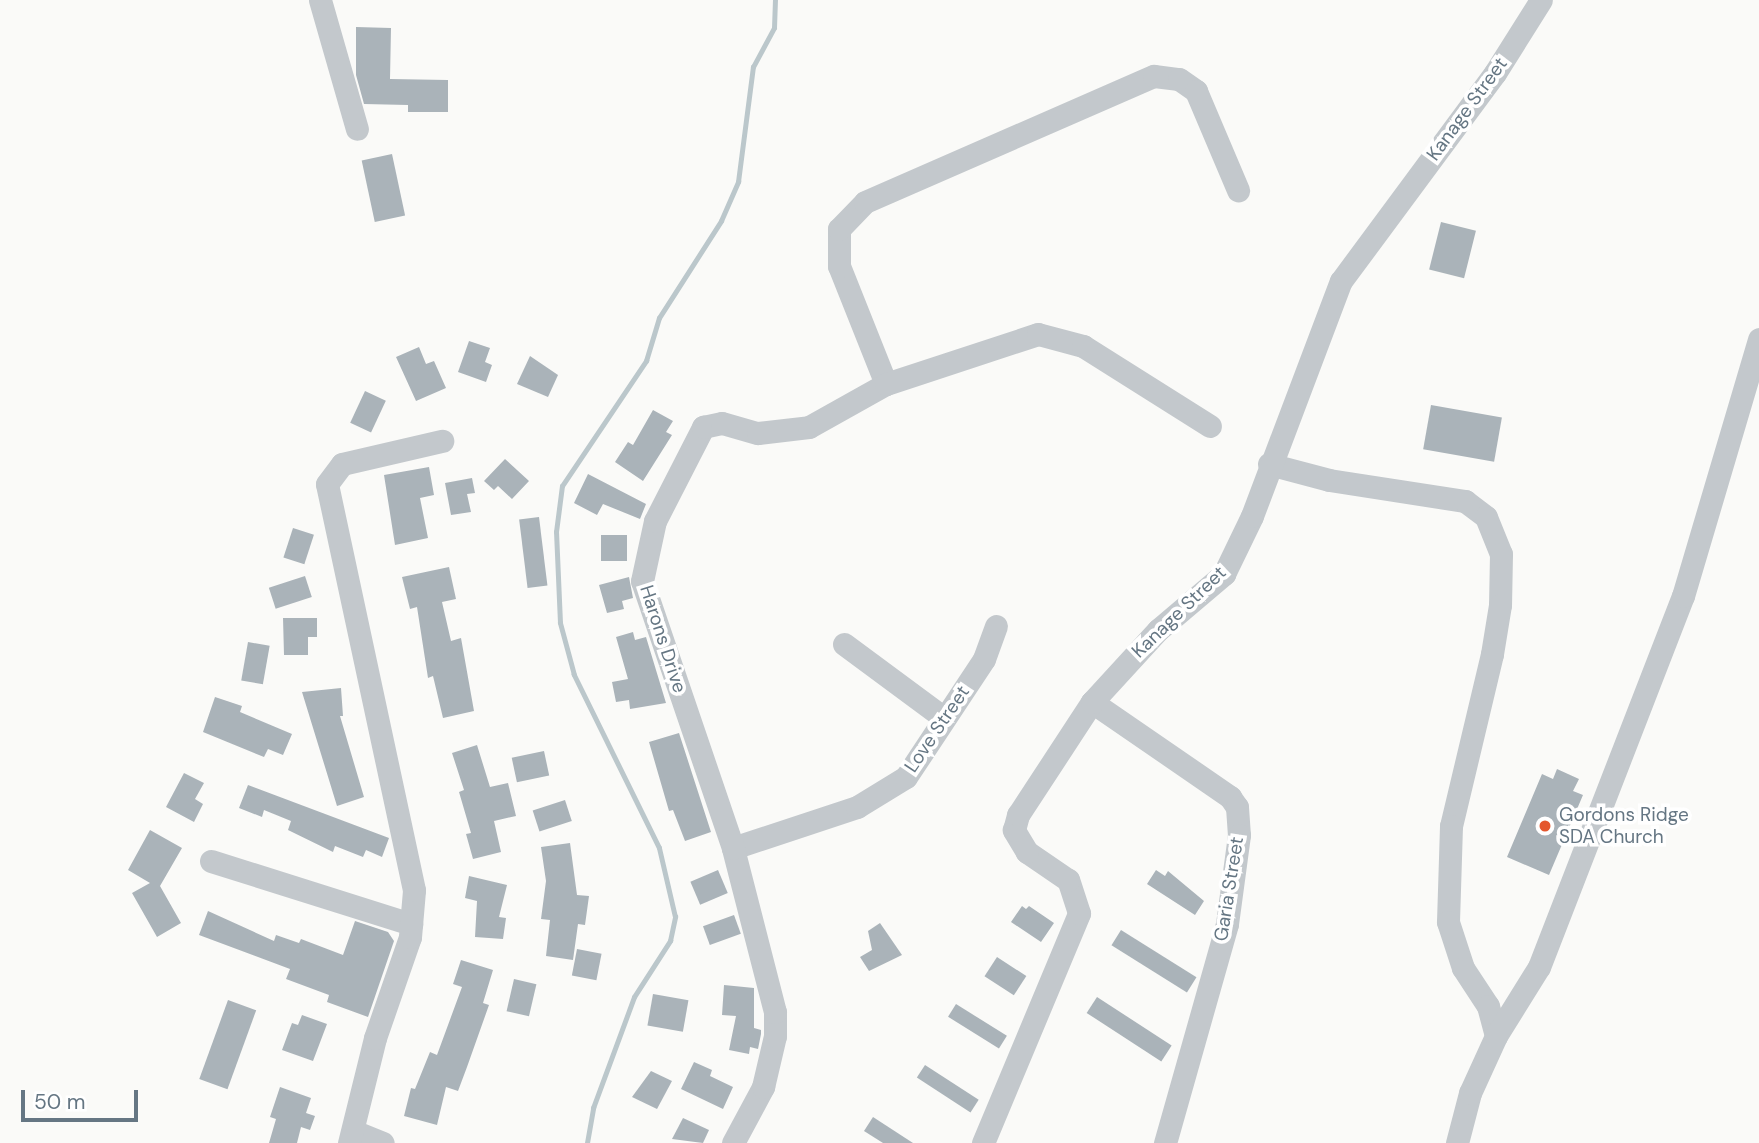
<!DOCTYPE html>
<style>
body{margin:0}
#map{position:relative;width:1759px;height:1143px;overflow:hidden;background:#fafaf8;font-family:"DM Sans",sans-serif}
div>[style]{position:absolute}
.stream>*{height:4.5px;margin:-2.25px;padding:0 2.25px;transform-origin:2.25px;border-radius:2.25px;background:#bbc7cb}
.building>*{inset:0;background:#aab3b9;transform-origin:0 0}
.minor>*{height:23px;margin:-11.5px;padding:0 11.5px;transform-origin:11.5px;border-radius:11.5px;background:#c3c8cc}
.dots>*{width:19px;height:19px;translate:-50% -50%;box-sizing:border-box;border:4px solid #fff;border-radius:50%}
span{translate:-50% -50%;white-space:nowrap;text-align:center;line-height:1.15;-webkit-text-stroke:7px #fff;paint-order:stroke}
.street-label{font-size:19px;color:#657683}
.poi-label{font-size:19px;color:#657683}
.left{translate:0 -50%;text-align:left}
.scale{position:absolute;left:21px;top:1090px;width:117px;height:32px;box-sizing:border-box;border:4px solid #657683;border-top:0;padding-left:9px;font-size:21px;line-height:24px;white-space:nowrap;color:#657683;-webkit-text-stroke:5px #fff;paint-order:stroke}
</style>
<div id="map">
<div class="stream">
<i style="left:587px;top:1143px;width:36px;rotate:-80deg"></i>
<i style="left:593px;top:1108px;width:118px;rotate:-69.7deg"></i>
<i style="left:634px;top:997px;width:67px;rotate:-57.3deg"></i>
<i style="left:670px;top:941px;width:25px;rotate:-78deg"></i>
<i style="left:675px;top:917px;width:71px;rotate:-103.1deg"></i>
<i style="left:659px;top:848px;width:193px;rotate:-116.2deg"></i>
<i style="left:574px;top:675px;width:54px;rotate:-105.1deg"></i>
<i style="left:560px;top:623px;width:91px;rotate:-92.5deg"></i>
<i style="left:556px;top:532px;width:46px;rotate:-82.6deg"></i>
<i style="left:562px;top:486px;width:151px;rotate:-56.1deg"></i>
<i style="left:646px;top:361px;width:45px;rotate:-73.2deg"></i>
<i style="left:659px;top:318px;width:115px;rotate:-57.4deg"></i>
<i style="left:721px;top:221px;width:43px;rotate:-66.4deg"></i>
<i style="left:738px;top:182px;width:116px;rotate:-82.6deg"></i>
<i style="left:753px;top:67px;width:44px;rotate:-61.7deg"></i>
<i style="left:774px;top:28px;width:28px;rotate:-88deg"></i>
</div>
<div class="building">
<i style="clip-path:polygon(356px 27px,391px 28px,390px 79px,448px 80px,448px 112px,408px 112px,408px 105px,364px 104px,356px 75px)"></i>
<i style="left:392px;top:154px;width:63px;height:31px;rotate:78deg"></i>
<i style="left:1441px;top:222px;width:36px;height:49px;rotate:14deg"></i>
<i style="clip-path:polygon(469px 341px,490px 348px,485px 362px,492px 365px,486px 382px,458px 372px)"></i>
<i style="clip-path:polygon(419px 347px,426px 364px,434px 361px,446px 388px,416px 401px,396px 357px)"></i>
<i style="clip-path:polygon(530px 356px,558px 375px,548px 397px,517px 384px)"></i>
<i style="left:365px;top:391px;width:23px;height:35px;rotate:25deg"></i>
<i style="left:1431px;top:405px;width:72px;height:45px;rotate:10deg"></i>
<i style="clip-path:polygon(653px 410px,673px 421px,666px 432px,672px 435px,643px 481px,615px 462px,628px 442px,633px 445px)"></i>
<i style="clip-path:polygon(505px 459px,529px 481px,512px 499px,498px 486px,494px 490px,484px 481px)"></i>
<i style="clip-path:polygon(429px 467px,434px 495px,420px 498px,428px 538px,395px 545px,384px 475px)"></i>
<i style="clip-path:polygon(588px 474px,646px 504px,640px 519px,603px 504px,597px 515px,574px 503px)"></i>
<i style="clip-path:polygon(472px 478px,475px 493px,467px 494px,471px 512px,451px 515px,445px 483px)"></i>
<i style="left:539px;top:517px;width:69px;height:20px;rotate:83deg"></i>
<i style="left:293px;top:528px;width:22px;height:31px;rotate:18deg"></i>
<i style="left:601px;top:535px;width:26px;height:26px"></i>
<i style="clip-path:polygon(449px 567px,456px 599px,442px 602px,451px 641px,461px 638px,474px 711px,443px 718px,433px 676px,428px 678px,417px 607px,410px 609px,402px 577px)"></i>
<i style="left:305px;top:576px;width:22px;height:38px;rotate:72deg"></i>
<i style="clip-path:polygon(629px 577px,633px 598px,622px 601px,624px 609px,607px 613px,599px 585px)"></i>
<i style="clip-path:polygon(283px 618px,317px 618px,317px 637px,308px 637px,308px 655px,284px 655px)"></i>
<i style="clip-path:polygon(633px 632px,635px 640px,646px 637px,666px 703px,630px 709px,629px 700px,616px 702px,612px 682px,628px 679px,616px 637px)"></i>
<i style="left:248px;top:642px;width:22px;height:39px;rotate:10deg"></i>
<i style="clip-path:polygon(341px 688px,343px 716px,340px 716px,364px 797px,337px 806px,302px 692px)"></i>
<i style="clip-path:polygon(215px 697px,242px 706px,240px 712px,292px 734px,283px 755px,268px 749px,264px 757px,203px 732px)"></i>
<i style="clip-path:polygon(679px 733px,711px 832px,685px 841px,673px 810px,669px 811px,649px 742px)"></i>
<i style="clip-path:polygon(477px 745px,490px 787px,508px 783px,516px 816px,494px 821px,501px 852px,473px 859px,466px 834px,471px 833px,459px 792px,464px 790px,452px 753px)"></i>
<i style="left:544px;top:751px;width:25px;height:33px;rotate:78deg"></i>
<i style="clip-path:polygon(1557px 769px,1579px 779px,1573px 791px,1583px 795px,1549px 875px,1507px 857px,1542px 774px,1553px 779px)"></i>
<i style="clip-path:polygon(184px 773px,204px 783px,195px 799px,203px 804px,194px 822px,166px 807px)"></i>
<i style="clip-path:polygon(248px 785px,389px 838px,382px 857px,366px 850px,363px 857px,335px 846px,333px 852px,288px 830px,291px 821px,264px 810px,262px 817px,239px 808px)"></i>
<i style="left:565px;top:800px;width:22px;height:34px;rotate:72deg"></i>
<i style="clip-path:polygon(150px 830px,182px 848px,160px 886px,181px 923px,157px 937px,132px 893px,150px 883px,128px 870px)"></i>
<i style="clip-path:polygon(570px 843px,577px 895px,589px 896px,585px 925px,578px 924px,573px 960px,546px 956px,550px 920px,541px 919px,546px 881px,541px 847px)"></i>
<i style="left:718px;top:870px;width:25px;height:30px;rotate:67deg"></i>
<i style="clip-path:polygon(1156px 870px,1165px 876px,1168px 871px,1204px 901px,1195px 915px,1147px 884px)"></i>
<i style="clip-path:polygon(469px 876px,507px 885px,499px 917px,506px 918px,503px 939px,475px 937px,477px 901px,465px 898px)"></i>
<i style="clip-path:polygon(1022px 906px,1026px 909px,1029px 906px,1054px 923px,1041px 942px,1011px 922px)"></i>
<i style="clip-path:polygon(208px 911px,274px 941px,276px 935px,299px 943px,301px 939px,343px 955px,355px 921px,388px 932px,394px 941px,368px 1017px,327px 1002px,329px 995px,286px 979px,290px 969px,199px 935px)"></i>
<i style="left:734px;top:915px;width:20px;height:33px;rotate:70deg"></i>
<i style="clip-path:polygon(880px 923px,902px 955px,869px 971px,860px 957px,872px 950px,868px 931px)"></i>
<i style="left:1121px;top:930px;width:89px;height:18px;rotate:32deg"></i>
<i style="left:577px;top:949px;width:25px;height:27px;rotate:11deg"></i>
<i style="left:997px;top:957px;width:35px;height:23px;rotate:33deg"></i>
<i style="clip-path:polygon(461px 960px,493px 970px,483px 1003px,489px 1005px,467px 1067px,458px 1091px,446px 1087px,437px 1125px,404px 1116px,411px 1088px,415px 1089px,430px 1052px,437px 1055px,462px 987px,453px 984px)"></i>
<i style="left:514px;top:979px;width:23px;height:33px;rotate:13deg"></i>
<i style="clip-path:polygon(724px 985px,754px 988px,754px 1028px,761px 1030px,761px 1034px,758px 1049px,750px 1047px,749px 1054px,729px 1050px,736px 1016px,722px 1015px)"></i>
<i style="left:653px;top:994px;width:36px;height:32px;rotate:10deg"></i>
<i style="left:1097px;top:997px;width:89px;height:19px;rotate:33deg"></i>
<i style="left:228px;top:1000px;width:30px;height:84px;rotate:20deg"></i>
<i style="left:956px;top:1004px;width:60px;height:15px;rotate:32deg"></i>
<i style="clip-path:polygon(302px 1015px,327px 1024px,313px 1061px,282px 1050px,292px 1023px,298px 1025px)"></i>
<i style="clip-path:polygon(694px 1062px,712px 1070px,710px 1076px,733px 1087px,723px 1109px,681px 1089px)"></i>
<i style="left:925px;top:1065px;width:64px;height:15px;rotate:33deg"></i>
<i style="clip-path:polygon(651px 1071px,672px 1081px,657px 1109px,632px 1097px)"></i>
<i style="clip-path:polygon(280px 1087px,311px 1098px,306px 1113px,315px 1116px,310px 1130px,301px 1127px,297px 1143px,269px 1143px,276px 1119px,270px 1117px)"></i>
<i style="clip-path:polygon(873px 1117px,913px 1143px,883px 1143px,864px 1131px)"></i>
<i style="clip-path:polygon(683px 1118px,709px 1130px,703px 1143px,672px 1139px)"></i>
</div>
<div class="minor">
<i style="left:320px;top:0;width:134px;rotate:74deg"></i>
<i style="left:886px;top:384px;width:127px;rotate:-111.7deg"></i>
<i style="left:839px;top:266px;width:37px;rotate:-90deg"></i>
<i style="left:839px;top:229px;width:37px;rotate:-46deg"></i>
<i style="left:865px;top:202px;width:315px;rotate:-23.6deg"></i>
<i style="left:1154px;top:76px;width:25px;rotate:7deg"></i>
<i style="left:1179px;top:79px;width:21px;rotate:35deg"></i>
<i style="left:1196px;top:91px;width:108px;rotate:67deg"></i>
<i style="left:1269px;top:464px;width:62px;rotate:14.9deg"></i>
<i style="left:1329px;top:480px;width:138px;rotate:8.8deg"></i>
<i style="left:1465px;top:501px;width:26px;rotate:37deg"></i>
<i style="left:1486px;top:517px;width:40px;rotate:68deg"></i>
<i style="left:1501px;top:554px;width:51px;rotate:91.1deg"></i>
<i style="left:1500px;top:605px;width:50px;rotate:99.3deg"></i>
<i style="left:1492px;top:654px;width:177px;rotate:103.4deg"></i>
<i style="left:1451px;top:826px;width:96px;rotate:91.8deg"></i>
<i style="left:1448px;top:922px;width:48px;rotate:71.9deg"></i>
<i style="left:1463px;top:968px;width:45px;rotate:56.7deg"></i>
<i style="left:1488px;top:1006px;width:31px;rotate:75deg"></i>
<i style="left:844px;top:644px;width:124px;rotate:36.5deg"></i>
<i style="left:1092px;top:702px;width:168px;rotate:34.5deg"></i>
<i style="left:1230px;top:797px;width:12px;rotate:55deg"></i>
<i style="left:1237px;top:807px;width:28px;rotate:86deg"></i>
<i style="left:1239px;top:835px;width:90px;rotate:97.7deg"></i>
<i style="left:1227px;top:924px;width:228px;rotate:105.8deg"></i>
<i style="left:733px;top:848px;width:131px;rotate:-18.3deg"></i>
<i style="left:857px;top:807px;width:57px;rotate:-31.5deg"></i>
<i style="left:906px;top:777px;width:141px;rotate:-56.5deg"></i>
<i style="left:984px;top:659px;width:35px;rotate:-70deg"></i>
<i style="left:211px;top:861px;width:210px;rotate:17.5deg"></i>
<i style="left:353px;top:1131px;width:32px;rotate:22deg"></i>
<i style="left:349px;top:1143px;width:108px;rotate:-76.1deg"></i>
<i style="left:375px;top:1038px;width:107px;rotate:-70.9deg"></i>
<i style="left:410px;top:937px;width:47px;rotate:-85.1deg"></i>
<i style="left:414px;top:890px;width:415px;rotate:-102.1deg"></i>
<i style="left:327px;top:484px;width:25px;rotate:-53deg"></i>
<i style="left:342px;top:464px;width:103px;rotate:-13deg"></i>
<i style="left:733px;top:1143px;width:64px;rotate:-61.8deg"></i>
<i style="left:763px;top:1087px;width:52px;rotate:-76.8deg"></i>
<i style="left:775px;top:1036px;width:24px;rotate:-90deg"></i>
<i style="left:775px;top:1012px;width:169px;rotate:-104.4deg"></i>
<i style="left:733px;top:848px;width:282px;rotate:-108.8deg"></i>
<i style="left:642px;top:581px;width:61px;rotate:-77.8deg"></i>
<i style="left:655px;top:521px;width:106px;rotate:-62.9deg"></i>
<i style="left:703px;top:427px;width:19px;rotate:-12deg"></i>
<i style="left:722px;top:423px;width:37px;rotate:16deg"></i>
<i style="left:758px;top:433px;width:51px;rotate:-6.7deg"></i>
<i style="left:809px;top:427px;width:88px;rotate:-29.2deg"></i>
<i style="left:886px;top:384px;width:160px;rotate:-18.2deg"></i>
<i style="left:1038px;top:334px;width:47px;rotate:14.9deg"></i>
<i style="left:1083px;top:346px;width:150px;rotate:32.2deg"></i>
<i style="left:983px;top:1143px;width:249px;rotate:-67.3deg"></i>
<i style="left:1079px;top:913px;width:35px;rotate:-108deg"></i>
<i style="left:1068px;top:880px;width:50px;rotate:-145.7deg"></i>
<i style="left:1027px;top:852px;width:26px;rotate:-121deg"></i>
<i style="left:1014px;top:830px;width:16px;rotate:-75deg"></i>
<i style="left:1018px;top:815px;width:135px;rotate:-56.8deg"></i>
<i style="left:1092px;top:702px;width:98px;rotate:-47.5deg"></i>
<i style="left:1158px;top:630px;width:87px;rotate:-40.3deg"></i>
<i style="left:1224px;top:574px;width:64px;rotate:-64.2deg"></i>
<i style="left:1252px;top:516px;width:251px;rotate:-69.3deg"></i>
<i style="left:1341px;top:281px;width:259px;rotate:-53.5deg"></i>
<i style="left:1495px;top:73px;width:86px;rotate:-57.8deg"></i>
<i style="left:1457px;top:1143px;width:52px;rotate:-75.4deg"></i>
<i style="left:1470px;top:1093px;width:63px;rotate:-65.5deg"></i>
<i style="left:1496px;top:1036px;width:81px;rotate:-58.1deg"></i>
<i style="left:1539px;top:967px;width:398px;rotate:-68.8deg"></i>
<i style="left:1683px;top:596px;width:268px;rotate:-73.5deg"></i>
</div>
<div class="dots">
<i style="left:1545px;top:826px;background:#e4572e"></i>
</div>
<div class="street-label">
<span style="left:1467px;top:109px;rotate:-54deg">Kanage Street</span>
<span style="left:1179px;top:612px;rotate:-44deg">Kanage Street</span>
<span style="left:663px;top:639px;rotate:72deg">Harons Drive</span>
<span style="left:937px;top:729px;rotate:-56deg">Love Street</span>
<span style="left:1229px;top:889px;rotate:-81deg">Garia Street</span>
</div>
<div class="poi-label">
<span class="left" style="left:1559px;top:826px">Gordons Ridge<br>SDA Church</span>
</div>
<div class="scale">50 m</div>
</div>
